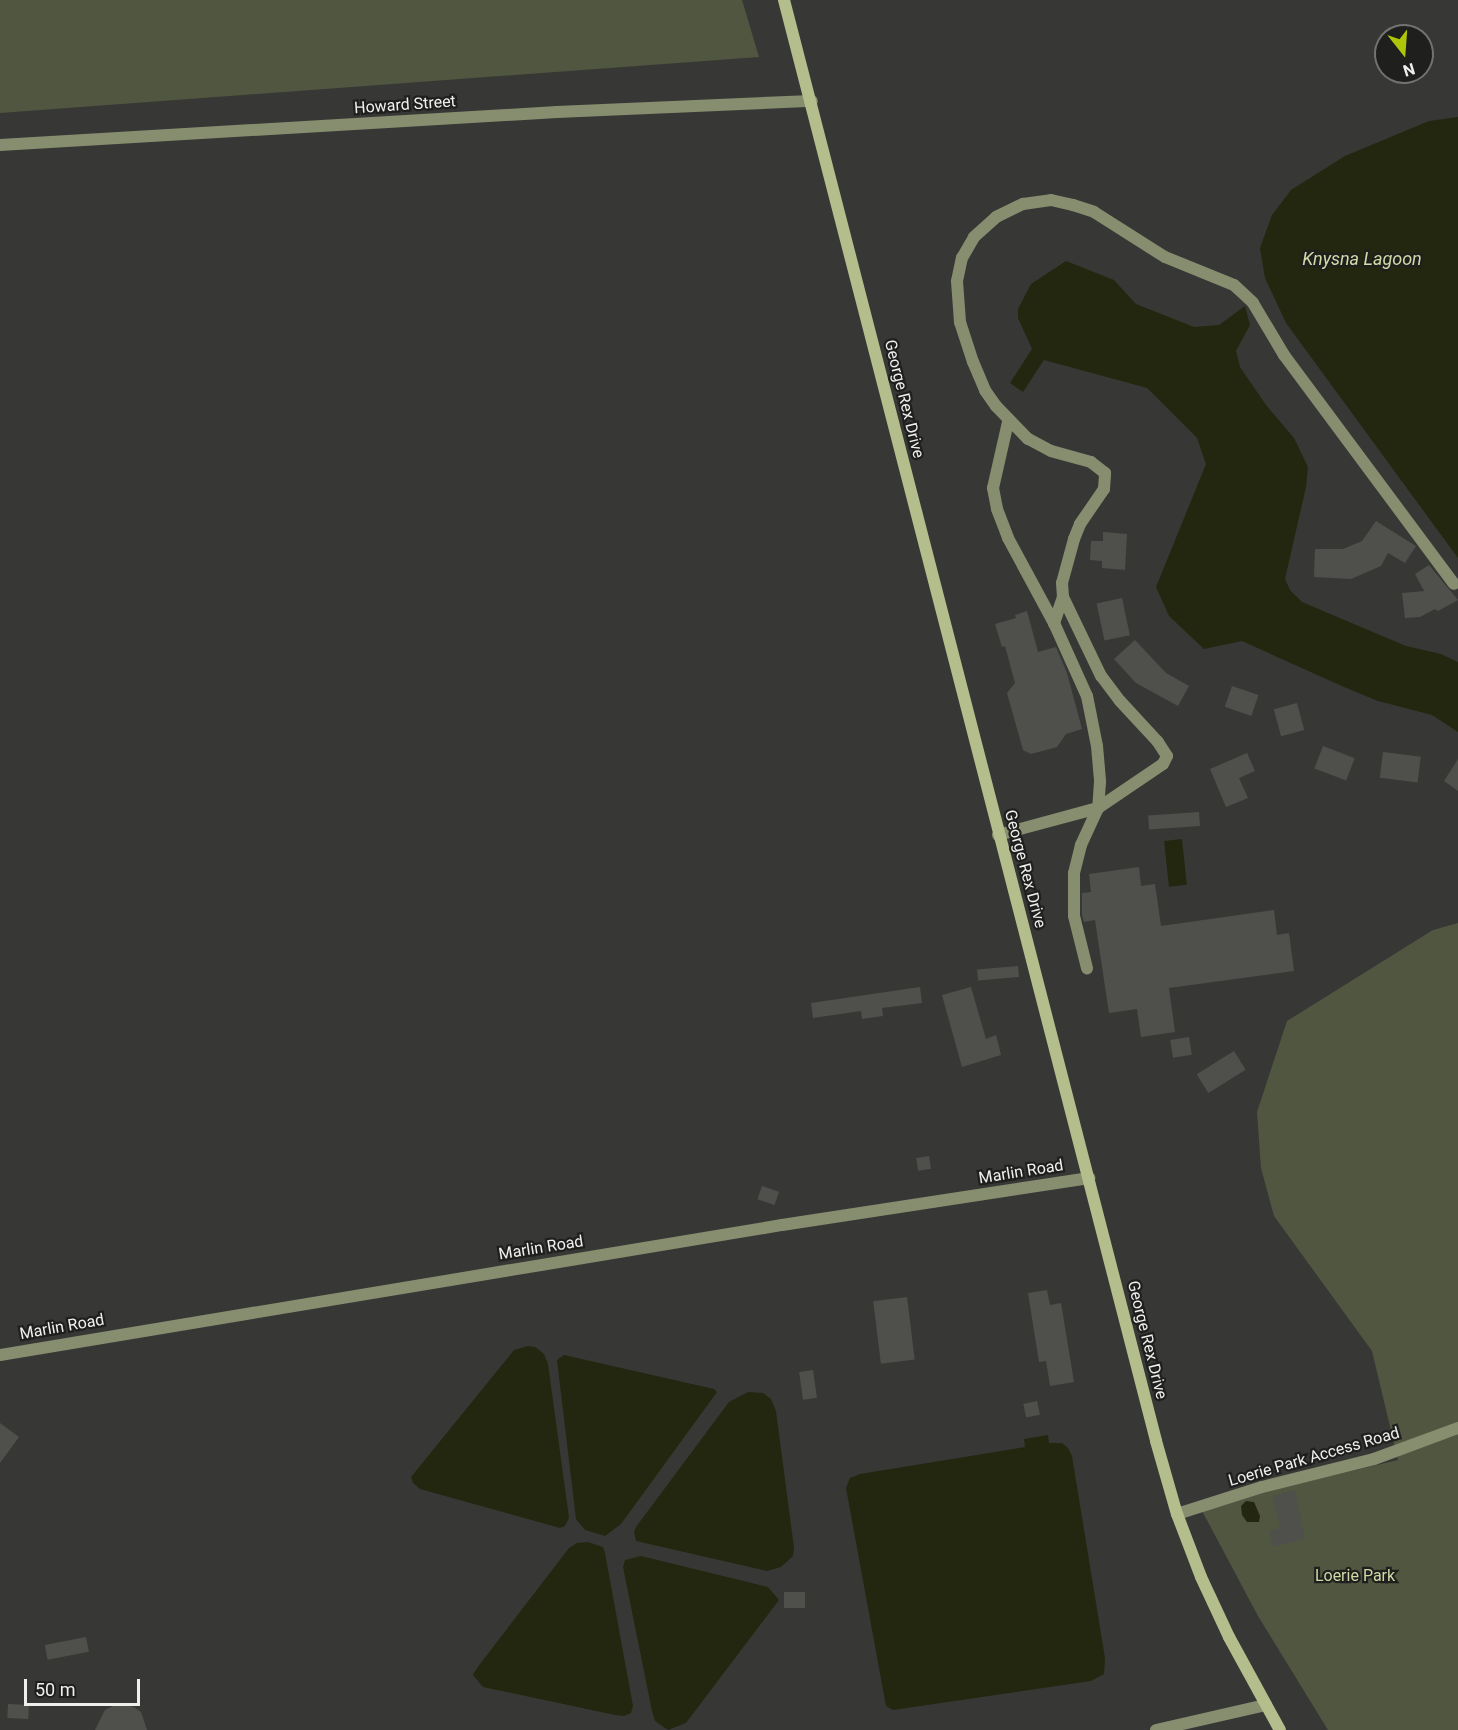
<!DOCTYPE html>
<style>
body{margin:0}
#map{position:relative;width:1458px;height:1730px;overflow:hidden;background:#373835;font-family:Roboto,sans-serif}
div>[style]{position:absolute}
.green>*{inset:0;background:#515640}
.water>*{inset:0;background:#23270f;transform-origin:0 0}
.building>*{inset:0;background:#4f504c;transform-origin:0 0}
.street>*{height:12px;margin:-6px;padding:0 6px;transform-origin:6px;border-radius:6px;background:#878d6f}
.secondary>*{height:12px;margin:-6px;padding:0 6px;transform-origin:6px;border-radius:6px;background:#b3be8c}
span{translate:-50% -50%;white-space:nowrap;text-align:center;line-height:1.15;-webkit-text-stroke:4.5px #1f1f1e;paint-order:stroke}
.street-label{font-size:16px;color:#eff0ee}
.park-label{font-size:16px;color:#ced9a5}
.water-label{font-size:18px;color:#d0dba6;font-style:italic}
.north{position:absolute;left:1374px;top:24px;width:60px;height:60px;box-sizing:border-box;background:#1f1f1e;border:2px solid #727371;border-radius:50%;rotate:163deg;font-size:16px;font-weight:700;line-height:24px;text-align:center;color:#eff0ee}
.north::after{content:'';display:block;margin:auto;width:21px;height:27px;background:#aec508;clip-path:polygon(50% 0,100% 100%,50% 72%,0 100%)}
.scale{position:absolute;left:24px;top:1679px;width:116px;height:27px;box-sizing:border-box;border:3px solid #eff0ee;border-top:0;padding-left:8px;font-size:18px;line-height:21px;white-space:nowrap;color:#eff0ee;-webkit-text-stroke:4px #1f1f1e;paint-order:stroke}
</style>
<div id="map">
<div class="green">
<i style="clip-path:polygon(0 0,742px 0,759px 57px,0 113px)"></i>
<i style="clip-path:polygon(1458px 923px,1458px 1730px,1328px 1730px,1258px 1616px,1200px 1507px,1398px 1460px,1372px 1351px,1274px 1216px,1261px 1168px,1257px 1112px,1287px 1021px,1433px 930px)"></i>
</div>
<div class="water">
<i style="clip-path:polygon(1458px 117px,1458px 558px,1286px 323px,1265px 278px,1260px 248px,1272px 215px,1291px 190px,1345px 156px,1429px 121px)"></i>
<i style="clip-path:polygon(1066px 261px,1114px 280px,1136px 304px,1194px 327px,1219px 325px,1245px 306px,1250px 325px,1236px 351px,1240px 367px,1266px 405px,1294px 438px,1308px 467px,1306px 487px,1285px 579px,1290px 590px,1302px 602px,1406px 646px,1441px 654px,1458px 662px,1458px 732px,1432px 715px,1378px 701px,1344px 687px,1242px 641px,1204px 649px,1169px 616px,1156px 587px,1206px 464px,1197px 438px,1147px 388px,1044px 360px,1023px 392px,1010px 383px,1032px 349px,1018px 318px,1018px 309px,1031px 284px)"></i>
<i style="left:1182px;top:839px;width:46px;height:18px;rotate:84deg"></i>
<i style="clip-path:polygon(528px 1346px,535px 1347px,544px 1354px,548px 1364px,569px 1518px,565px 1526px,560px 1528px,420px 1489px,413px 1483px,411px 1477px,514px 1350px)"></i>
<i style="clip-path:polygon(564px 1355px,714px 1389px,717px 1392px,621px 1524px,605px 1536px,585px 1530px,576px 1519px,557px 1360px)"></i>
<i style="clip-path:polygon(748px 1392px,763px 1393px,771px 1399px,776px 1411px,794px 1548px,793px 1556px,781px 1567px,767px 1571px,636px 1541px,634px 1532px,636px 1527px,729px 1402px)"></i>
<i style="clip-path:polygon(1048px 1435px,1049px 1443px,1062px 1443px,1068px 1448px,1072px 1456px,1105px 1658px,1104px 1674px,1091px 1681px,893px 1710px,886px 1706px,846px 1488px,850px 1478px,860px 1474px,1025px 1447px,1024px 1439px)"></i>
<i style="clip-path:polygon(1246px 1501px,1254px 1502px,1260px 1516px,1259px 1522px,1247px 1522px,1242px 1515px,1241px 1506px)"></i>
<i style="clip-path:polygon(588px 1542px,603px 1547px,605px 1553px,633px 1706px,631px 1713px,624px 1716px,615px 1715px,483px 1687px,473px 1675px,477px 1668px,569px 1548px,577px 1543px)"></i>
<i style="clip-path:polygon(641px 1556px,768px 1587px,779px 1600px,686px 1723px,668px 1730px,655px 1721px,652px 1711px,623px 1567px,625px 1560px)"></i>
</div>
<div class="building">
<i style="clip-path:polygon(1376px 521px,1416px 546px,1405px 563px,1388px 553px,1381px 566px,1351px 579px,1314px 577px,1315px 549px,1343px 549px,1362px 541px)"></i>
<i style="clip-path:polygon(1103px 532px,1127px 534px,1125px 570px,1102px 568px,1102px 561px,1090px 560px,1091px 541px,1103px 541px)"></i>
<i style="clip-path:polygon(1429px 565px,1458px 600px,1438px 611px,1435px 609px,1420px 617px,1405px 618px,1402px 593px,1424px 591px,1415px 574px)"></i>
<i style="left:1122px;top:598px;width:38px;height:26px;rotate:78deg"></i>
<i style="clip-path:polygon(1027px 611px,1038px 652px,1056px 647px,1067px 673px,1082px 729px,1066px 734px,1057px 747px,1031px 754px,1023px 750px,1007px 693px,1015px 683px,1005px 646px,1002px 647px,995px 624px,1016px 618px,1015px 615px)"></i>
<i style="clip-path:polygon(1135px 640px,1166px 673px,1189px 686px,1178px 706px,1136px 683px,1114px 659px)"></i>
<i style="left:1232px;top:686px;width:28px;height:22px;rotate:19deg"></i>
<i style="left:1297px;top:703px;width:28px;height:24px;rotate:75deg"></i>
<i style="left:1323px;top:746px;width:34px;height:24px;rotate:21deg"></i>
<i style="left:1383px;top:752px;width:38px;height:26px;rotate:7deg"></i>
<i style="clip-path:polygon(1247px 753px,1255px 771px,1239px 778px,1248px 798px,1226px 807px,1210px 769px)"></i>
<i style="clip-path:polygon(1458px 759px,1458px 791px,1444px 781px)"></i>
<i style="left:1199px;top:812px;width:14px;height:51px;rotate:86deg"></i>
<i style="clip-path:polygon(1139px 867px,1141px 886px,1155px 884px,1161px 926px,1274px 910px,1277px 935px,1289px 933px,1294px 971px,1169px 988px,1175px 1032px,1141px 1037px,1137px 1009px,1109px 1013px,1095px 920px,1084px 922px,1082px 915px,1082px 893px,1091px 892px,1089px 874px)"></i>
<i style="left:1018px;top:966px;width:11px;height:41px;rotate:85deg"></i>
<i style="clip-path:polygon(920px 987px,922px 1003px,882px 1008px,883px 1016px,862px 1019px,861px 1011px,813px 1018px,811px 1003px)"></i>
<i style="clip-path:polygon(971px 987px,986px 1039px,996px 1035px,1001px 1055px,962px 1067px,942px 995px)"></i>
<i style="left:1189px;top:1037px;width:18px;height:19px;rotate:81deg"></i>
<i style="left:1234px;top:1051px;width:22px;height:44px;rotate:58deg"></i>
<i style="left:929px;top:1156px;width:13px;height:13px;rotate:81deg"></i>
<i style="left:762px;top:1186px;width:18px;height:14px;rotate:19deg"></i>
<i style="clip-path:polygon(1047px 1290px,1050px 1305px,1061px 1303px,1074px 1382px,1050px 1386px,1046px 1361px,1039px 1362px,1028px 1293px)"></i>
<i style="left:907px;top:1297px;width:63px;height:34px;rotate:83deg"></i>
<i style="left:813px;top:1370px;width:28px;height:14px;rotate:82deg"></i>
<i style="left:1037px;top:1401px;width:14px;height:14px;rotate:78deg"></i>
<i style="clip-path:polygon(0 1423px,19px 1437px,0 1463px)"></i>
<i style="clip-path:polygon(1295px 1490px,1305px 1539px,1273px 1547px,1269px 1531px,1280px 1528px,1272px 1496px)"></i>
<i style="left:805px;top:1592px;width:16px;height:21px;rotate:90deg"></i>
<i style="left:86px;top:1637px;width:15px;height:42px;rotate:79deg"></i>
<i style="clip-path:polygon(119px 1703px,134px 1707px,141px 1712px,147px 1730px,95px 1730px,105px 1710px)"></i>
<i style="left:8px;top:1704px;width:21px;height:14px;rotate:3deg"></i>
</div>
<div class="street">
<i style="left:0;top:145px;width:558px;rotate:-3.39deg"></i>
<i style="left:557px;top:112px;width:255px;rotate:-2.5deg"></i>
<i style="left:1008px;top:422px;width:68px;rotate:102.8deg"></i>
<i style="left:993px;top:488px;width:21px;rotate:79deg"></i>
<i style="left:997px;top:509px;width:31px;rotate:69deg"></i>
<i style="left:1008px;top:538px;width:97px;rotate:61.6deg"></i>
<i style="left:1063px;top:597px;width:28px;rotate:109deg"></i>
<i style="left:1054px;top:623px;width:80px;rotate:65.7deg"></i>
<i style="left:1087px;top:696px;width:51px;rotate:78.7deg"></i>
<i style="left:1097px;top:746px;width:36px;rotate:85deg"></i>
<i style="left:1100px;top:782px;width:26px;rotate:94deg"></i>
<i style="left:1098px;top:808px;width:41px;rotate:114.7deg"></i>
<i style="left:1081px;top:845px;width:29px;rotate:104deg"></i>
<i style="left:1074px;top:873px;width:43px;rotate:90deg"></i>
<i style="left:1074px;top:916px;width:54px;rotate:76deg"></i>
<i style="left:998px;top:835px;width:104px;rotate:-15.1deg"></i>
<i style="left:1098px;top:808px;width:78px;rotate:-34.1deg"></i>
<i style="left:1163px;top:764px;width:9px;rotate:-63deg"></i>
<i style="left:1167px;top:756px;width:17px;rotate:-123deg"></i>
<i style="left:1158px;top:742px;width:56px;rotate:-132.8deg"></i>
<i style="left:1120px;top:701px;width:31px;rotate:-127deg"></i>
<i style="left:1101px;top:676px;width:88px;rotate:-115.7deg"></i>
<i style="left:1063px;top:597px;width:14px;rotate:-94deg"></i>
<i style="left:1062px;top:583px;width:46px;rotate:-74.7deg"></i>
<i style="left:1074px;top:539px;width:16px;rotate:-68deg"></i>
<i style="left:1080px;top:524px;width:42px;rotate:-55.6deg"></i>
<i style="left:1104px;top:489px;width:16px;rotate:-86deg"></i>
<i style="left:1105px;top:473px;width:18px;rotate:-142deg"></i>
<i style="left:1091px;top:462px;width:41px;rotate:-164.6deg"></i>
<i style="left:1051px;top:451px;width:26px;rotate:-152deg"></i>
<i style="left:1028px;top:439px;width:46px;rotate:-134.1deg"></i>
<i style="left:996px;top:406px;width:19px;rotate:-125deg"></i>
<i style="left:985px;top:390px;width:30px;rotate:-113deg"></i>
<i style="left:973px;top:362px;width:42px;rotate:-108deg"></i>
<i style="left:960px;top:322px;width:41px;rotate:-94.2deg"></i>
<i style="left:957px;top:281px;width:24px;rotate:-78deg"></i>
<i style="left:962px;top:258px;width:24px;rotate:-60deg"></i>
<i style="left:974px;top:237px;width:30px;rotate:-42deg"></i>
<i style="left:996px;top:217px;width:30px;rotate:-26deg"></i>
<i style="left:1023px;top:204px;width:28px;rotate:-8deg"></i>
<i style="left:1051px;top:200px;width:23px;rotate:13deg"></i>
<i style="left:1073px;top:205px;width:22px;rotate:18deg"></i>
<i style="left:1094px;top:212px;width:84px;rotate:32.4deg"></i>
<i style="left:1165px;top:257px;width:74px;rotate:22.1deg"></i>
<i style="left:1234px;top:285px;width:26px;rotate:43deg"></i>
<i style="left:1253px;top:303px;width:61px;rotate:59.2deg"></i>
<i style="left:1284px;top:355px;width:285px;rotate:53.4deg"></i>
<i style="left:0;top:1355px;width:793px;rotate:-9.44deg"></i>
<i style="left:782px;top:1225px;width:311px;rotate:-8.7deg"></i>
<i style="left:1177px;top:1514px;width:89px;rotate:-17.6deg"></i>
<i style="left:1262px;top:1487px;width:115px;rotate:-14deg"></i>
<i style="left:1374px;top:1459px;width:90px;rotate:-20.3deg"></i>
<i style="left:1156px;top:1730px;width:113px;rotate:-12.8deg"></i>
</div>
<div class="secondary">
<i style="left:784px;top:0;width:1488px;rotate:75.52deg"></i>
<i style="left:1156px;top:1441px;width:76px;rotate:74deg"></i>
<i style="left:1177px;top:1514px;width:67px;rotate:69.1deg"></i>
<i style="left:1201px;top:1577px;width:66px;rotate:65deg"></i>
<i style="left:1229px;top:1637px;width:106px;rotate:61.3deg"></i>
</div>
<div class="street-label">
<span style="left:405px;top:105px;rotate:-4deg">Howard Street</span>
<span style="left:904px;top:399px;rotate:76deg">George Rex Drive</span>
<span style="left:1025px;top:869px;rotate:75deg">George Rex Drive</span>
<span style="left:1021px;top:1172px;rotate:-9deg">Marlin Road</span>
<span style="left:541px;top:1248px;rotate:-9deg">Marlin Road</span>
<span style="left:62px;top:1327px;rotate:-10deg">Marlin Road</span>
<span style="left:1147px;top:1340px;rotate:76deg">George Rex Drive</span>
<span style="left:1314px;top:1457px;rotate:-16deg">Loerie Park Access Road</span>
</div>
<div class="park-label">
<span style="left:1355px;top:1576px">Loerie Park</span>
</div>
<div class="water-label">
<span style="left:1362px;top:259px">Knysna Lagoon</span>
</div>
<div class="north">N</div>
<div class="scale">50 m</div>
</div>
